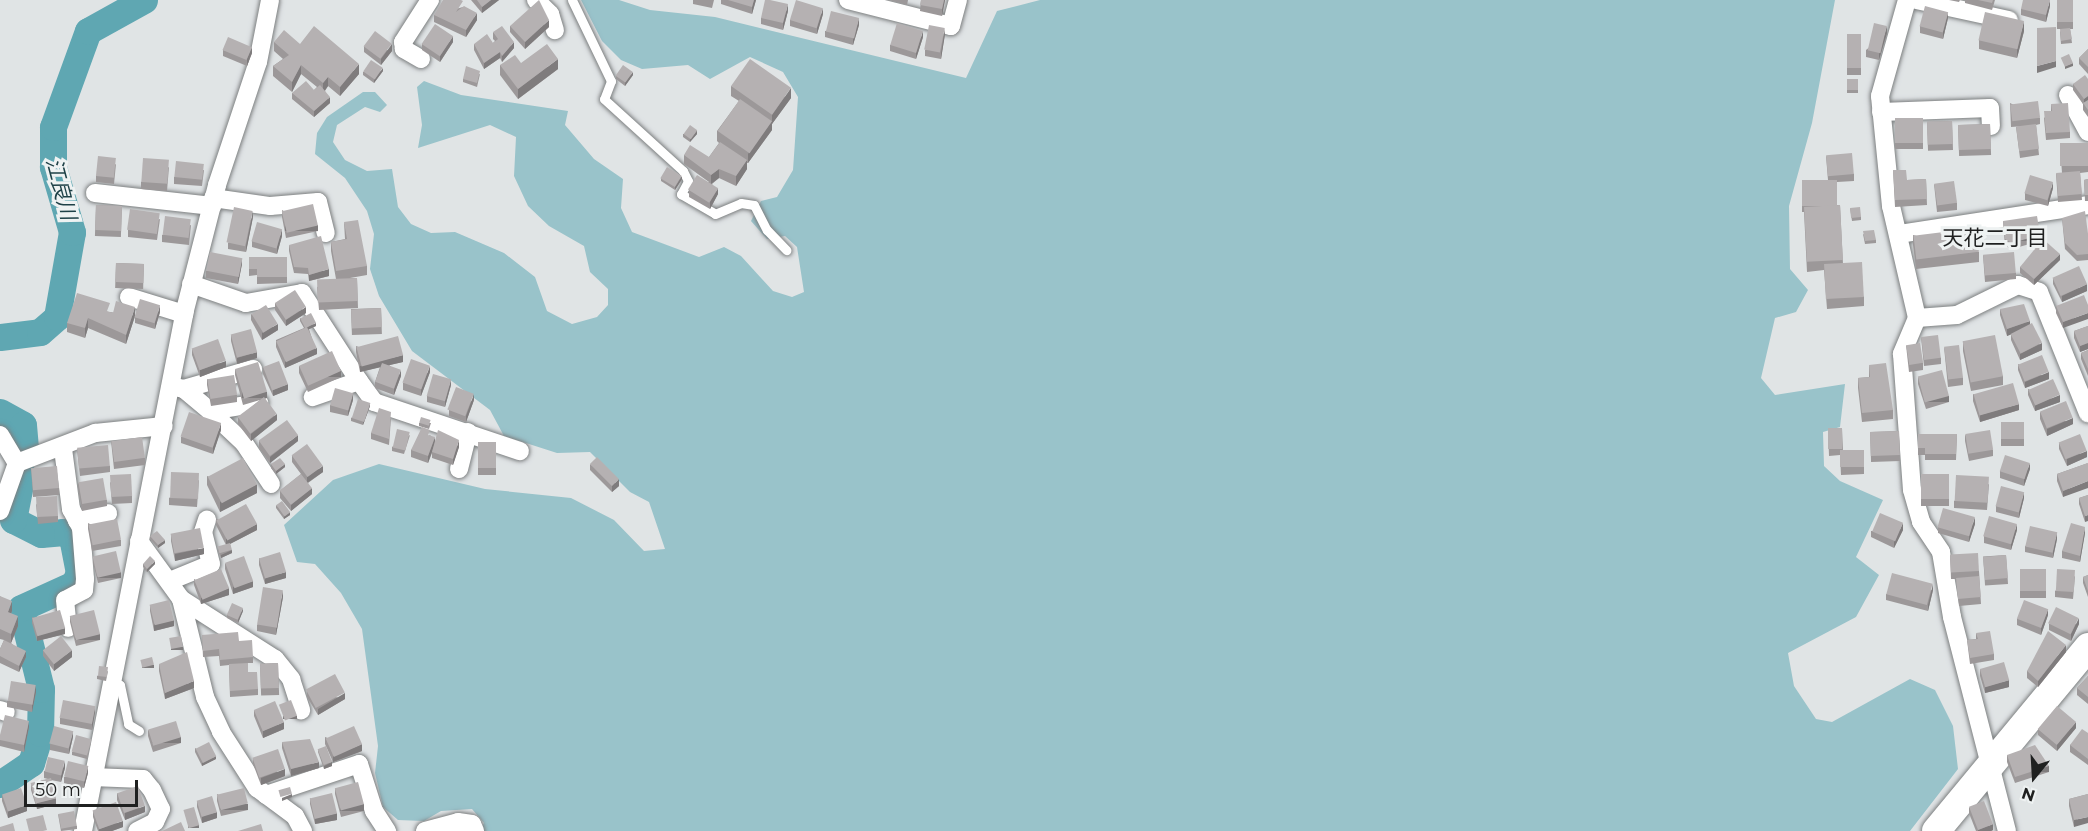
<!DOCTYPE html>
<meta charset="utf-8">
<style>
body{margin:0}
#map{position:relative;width:2088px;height:831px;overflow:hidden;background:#e0e4e5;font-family:Montserrat,"Noto Sans JP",sans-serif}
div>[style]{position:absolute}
.green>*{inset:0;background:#99c3ca}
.river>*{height:27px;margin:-13.5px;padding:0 13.5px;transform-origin:13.5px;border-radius:13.5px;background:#5fa7b2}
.roads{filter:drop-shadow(0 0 2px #7c7f80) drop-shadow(0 0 2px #7c7f80)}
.lane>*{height:9px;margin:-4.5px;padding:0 4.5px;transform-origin:4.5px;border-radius:4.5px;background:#fff}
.street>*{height:18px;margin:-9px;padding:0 9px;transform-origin:9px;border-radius:9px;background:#fff}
.primary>*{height:28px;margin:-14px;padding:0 14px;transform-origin:14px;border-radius:14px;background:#fff}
.wall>*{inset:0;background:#9c9899;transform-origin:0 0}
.shaded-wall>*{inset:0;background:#7f7c7d;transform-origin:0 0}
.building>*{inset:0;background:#b5b1b2;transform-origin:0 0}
span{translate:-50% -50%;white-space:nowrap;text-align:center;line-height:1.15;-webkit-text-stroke:6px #eef2f2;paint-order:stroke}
.water-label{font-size:21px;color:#1e4147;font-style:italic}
.neighbourhood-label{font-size:21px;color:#1f2020}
.north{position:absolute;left:2004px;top:747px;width:60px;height:60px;-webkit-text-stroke:4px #eef2f2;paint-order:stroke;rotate:198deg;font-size:16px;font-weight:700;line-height:24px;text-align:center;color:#1f2020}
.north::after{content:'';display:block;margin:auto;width:21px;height:27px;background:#1f2020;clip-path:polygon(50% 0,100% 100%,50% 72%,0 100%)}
.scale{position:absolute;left:24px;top:780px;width:114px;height:27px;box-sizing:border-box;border:3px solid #1f2020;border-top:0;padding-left:8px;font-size:18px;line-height:21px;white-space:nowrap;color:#1f2020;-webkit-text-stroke:4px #eef2f2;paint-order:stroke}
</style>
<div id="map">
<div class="green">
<i style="clip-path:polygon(581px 0,619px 0,650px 10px,715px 17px,966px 78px,997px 11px,1040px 0,1835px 0,1812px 123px,1789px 206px,1790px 269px,1808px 290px,1796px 312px,1775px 318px,1761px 378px,1775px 395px,1845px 384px,1840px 427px,1823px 432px,1824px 466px,1840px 481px,1883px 500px,1856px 557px,1879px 575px,1856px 617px,1788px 653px,1794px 686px,1816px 719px,1832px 722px,1910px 679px,1935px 690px,1953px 726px,1958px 769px,1910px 831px,480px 831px,484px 823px,472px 809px,441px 811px,424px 821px,398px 820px,383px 807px,375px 773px,378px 746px,362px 629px,341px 593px,315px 564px,297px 562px,284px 525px,333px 480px,379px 464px,485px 489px,571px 498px,614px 520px,644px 551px,665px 549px,649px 502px,630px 492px,590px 452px,557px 453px,504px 436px,490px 410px,412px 351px,379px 296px,370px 269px,374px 234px,367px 211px,345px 178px,315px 154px,317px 133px,327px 117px,363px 92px,375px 92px,387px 105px,380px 112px,365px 107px,337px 125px,333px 142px,345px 160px,367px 171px,392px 169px,398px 207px,411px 224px,431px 233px,455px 232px,504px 253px,535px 277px,547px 311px,572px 324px,597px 317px,608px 305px,608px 289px,590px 272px,584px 246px,549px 226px,528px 206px,514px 176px,516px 137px,490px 125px,418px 148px,422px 125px,417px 87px,424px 81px,461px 95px,568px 111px,565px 125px,594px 159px,623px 179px,621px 208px,632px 232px,699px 257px,724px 247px,741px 256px,773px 291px,792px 297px,804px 292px,797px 247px,785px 236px,767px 239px,751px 221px,761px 201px,777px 197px,793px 170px,798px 97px,783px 72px,750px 57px,710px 79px,688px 65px,642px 69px,621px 60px,602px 41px)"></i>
</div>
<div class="river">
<i style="left:0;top:337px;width:40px;rotate:-7.1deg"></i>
<i style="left:40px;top:332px;width:23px;rotate:-41deg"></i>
<i style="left:57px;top:317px;width:86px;rotate:-80deg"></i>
<i style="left:72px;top:232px;width:68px;rotate:-106.3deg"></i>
<i style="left:53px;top:167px;width:40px;rotate:-90deg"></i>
<i style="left:53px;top:127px;width:102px;rotate:-70deg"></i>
<i style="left:88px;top:31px;width:64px;rotate:-29deg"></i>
<i style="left:0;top:412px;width:26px;rotate:29deg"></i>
<i style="left:23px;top:425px;width:24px;rotate:85deg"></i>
<i style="left:0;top:784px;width:37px;rotate:-34deg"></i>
<i style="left:31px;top:763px;width:31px;rotate:-73deg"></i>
<i style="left:40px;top:733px;width:44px;rotate:-88.7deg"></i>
<i style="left:41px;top:689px;width:83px;rotate:-103.9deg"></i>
<i style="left:21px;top:608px;width:58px;rotate:-24.4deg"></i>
<i style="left:74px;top:584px;width:12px;rotate:-66deg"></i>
<i style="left:79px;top:573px;width:36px;rotate:-101deg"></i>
<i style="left:72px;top:538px;width:10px;rotate:-143deg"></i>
<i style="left:64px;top:532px;width:23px;rotate:175deg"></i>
<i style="left:41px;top:534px;width:31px;rotate:-153deg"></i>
<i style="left:13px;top:520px;width:47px;rotate:-78.9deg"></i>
</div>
<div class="roads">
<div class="lane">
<i style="left:572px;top:0;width:90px;rotate:64.3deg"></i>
<i style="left:611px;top:81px;width:19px;rotate:111deg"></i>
<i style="left:604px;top:99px;width:107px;rotate:42.3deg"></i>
<i style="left:683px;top:171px;width:11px;rotate:63deg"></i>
<i style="left:688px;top:181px;width:15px;rotate:118deg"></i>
<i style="left:681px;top:194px;width:39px;rotate:30deg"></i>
<i style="left:715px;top:214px;width:28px;rotate:-23deg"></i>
<i style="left:741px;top:203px;width:13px;rotate:9deg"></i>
<i style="left:754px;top:205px;width:28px;rotate:63deg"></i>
<i style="left:767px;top:230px;width:28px;rotate:46deg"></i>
<i style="left:113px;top:681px;width:8px;rotate:30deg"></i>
<i style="left:120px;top:685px;width:40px;rotate:78deg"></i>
<i style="left:128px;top:724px;width:13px;rotate:32deg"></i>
</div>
<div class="street">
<i style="left:536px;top:0;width:20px;rotate:45deg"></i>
<i style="left:550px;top:14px;width:17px;rotate:73deg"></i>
<i style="left:848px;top:0;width:106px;rotate:14.2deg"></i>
<i style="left:951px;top:26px;width:27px;rotate:-75deg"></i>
<i style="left:1907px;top:0;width:100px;rotate:105.7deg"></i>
<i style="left:1880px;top:96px;width:111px;rotate:84.3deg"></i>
<i style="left:1891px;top:206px;width:115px;rotate:76.9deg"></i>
<i style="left:1917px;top:318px;width:39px;rotate:113deg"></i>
<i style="left:1902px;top:354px;width:136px;rotate:85.8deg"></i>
<i style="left:1912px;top:490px;width:33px;rotate:74deg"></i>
<i style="left:1921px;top:522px;width:36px;rotate:56deg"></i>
<i style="left:1941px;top:552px;width:66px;rotate:80.4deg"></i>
<i style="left:1952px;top:617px;width:221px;rotate:75.6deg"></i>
<i style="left:1917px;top:0;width:94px;rotate:12.3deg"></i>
<i style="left:421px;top:59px;width:20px;rotate:-150deg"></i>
<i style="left:404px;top:49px;width:7px;rotate:-98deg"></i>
<i style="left:403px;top:42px;width:50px;rotate:-57.3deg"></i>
<i style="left:2068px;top:95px;width:42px;rotate:61.6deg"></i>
<i style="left:1881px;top:112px;width:109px;rotate:-2.1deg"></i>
<i style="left:1990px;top:108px;width:18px;rotate:87deg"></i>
<i style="left:95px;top:193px;width:118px;rotate:6.3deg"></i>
<i style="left:213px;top:198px;width:58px;rotate:8deg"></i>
<i style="left:270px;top:206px;width:48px;rotate:-4.8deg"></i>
<i style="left:318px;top:202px;width:32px;rotate:76deg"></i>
<i style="left:1899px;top:234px;width:191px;rotate:-8.7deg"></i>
<i style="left:191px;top:284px;width:58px;rotate:19.1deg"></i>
<i style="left:246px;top:303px;width:57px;rotate:-10.1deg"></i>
<i style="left:302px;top:293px;width:105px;rotate:57.1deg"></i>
<i style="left:359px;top:381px;width:49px;rotate:160.8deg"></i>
<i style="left:129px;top:297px;width:58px;rotate:17.2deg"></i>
<i style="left:1917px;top:318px;width:40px;rotate:-4.3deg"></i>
<i style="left:1957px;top:315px;width:68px;rotate:-26.2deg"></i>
<i style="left:2018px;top:285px;width:22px;rotate:18deg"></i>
<i style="left:2039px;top:292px;width:131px;rotate:68deg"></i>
<i style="left:359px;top:381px;width:26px;rotate:54deg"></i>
<i style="left:374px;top:402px;width:154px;rotate:18.6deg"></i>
<i style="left:171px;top:386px;width:13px;rotate:13deg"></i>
<i style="left:184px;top:389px;width:72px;rotate:-16.2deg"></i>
<i style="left:184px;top:389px;width:34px;rotate:40deg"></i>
<i style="left:210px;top:411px;width:50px;rotate:-9.3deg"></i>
<i style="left:210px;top:411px;width:47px;rotate:43.3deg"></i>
<i style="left:244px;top:443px;width:49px;rotate:56.6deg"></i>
<i style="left:0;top:435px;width:33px;rotate:59deg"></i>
<i style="left:17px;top:463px;width:84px;rotate:-21deg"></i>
<i style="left:95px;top:433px;width:69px;rotate:-5.8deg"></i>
<i style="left:63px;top:449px;width:61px;rotate:82.4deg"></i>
<i style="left:71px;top:509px;width:21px;rotate:62deg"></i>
<i style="left:81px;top:528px;width:51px;rotate:85.5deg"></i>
<i style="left:85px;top:579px;width:11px;rotate:95deg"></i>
<i style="left:84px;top:590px;width:21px;rotate:152deg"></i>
<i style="left:65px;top:600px;width:28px;rotate:84deg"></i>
<i style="left:459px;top:469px;width:38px;rotate:-76deg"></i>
<i style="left:0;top:511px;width:51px;rotate:-70.5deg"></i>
<i style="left:77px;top:521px;width:32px;rotate:-14deg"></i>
<i style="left:139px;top:541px;width:72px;rotate:54.1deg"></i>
<i style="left:181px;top:599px;width:101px;rotate:76.2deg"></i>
<i style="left:205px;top:697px;width:38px;rotate:65deg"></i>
<i style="left:221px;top:732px;width:67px;rotate:57.3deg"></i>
<i style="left:257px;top:788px;width:47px;rotate:36.4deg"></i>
<i style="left:295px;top:816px;width:17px;rotate:62deg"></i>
<i style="left:172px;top:580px;width:42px;rotate:-22.3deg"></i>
<i style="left:211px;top:564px;width:33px;rotate:-104deg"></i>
<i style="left:203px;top:532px;width:13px;rotate:-72deg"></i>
<i style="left:181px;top:599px;width:112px;rotate:32.6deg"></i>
<i style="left:275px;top:659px;width:26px;rotate:51deg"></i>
<i style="left:291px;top:679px;width:33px;rotate:72deg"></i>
<i style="left:0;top:710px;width:6px;rotate:18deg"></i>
<i style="left:92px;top:777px;width:51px;rotate:2.2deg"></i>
<i style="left:143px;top:779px;width:14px;rotate:51deg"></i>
<i style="left:152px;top:790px;width:21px;rotate:65deg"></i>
<i style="left:161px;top:809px;width:14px;rotate:115deg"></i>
<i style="left:155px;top:822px;width:20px;rotate:153deg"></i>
<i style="left:266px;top:795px;width:98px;rotate:-18.4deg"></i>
<i style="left:359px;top:764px;width:49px;rotate:72.3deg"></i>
<i style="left:374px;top:811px;width:24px;rotate:57deg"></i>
<i style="left:83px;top:831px;width:531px;rotate:-78.92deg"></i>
<i style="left:185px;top:310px;width:129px;rotate:-75.6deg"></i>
<i style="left:217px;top:185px;width:130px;rotate:-71.6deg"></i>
<i style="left:258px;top:62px;width:63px;rotate:-79deg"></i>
<i style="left:425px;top:831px;width:34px;rotate:-15deg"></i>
<i style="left:458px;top:822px;width:14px;rotate:8deg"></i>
<i style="left:472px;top:824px;width:8px;rotate:67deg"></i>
</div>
<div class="primary">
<i style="left:1936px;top:831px;width:239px;rotate:-50.4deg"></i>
</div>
</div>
<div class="wall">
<i style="clip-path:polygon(471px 0,499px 0,482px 13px)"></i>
<i style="clip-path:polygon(693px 0,714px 0,712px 8px,693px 4px)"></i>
<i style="clip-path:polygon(721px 0,756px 0,752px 14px,721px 4px)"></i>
<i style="clip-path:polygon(889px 0,908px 0,907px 5px)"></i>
<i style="clip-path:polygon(921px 0,945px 0,942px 16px,920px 11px)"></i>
<i style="clip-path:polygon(1949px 0,1960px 0,1959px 2px)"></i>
<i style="clip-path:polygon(1965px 0,1995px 0,1992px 10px,1965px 3px)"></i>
<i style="clip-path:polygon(2057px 0,2073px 0,2073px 29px,2070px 29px,2072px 43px,2061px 44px,2060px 32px,2062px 29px,2057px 29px)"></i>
<i style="clip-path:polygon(2050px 6px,2046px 22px,2021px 15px,2021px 9px)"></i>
<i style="clip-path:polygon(463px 7px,477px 20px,466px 37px,434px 22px,434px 15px)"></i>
<i style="clip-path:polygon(788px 11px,783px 30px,761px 24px,761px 18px)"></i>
<i style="clip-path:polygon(823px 14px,817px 34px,790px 26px,790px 20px)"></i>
<i style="clip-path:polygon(1948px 18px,1943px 39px,1920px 33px,1920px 26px)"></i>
<i style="clip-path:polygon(859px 25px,853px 45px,825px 37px,825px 31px)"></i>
<i style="clip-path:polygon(510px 26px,549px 27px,525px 49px,510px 32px)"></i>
<i style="clip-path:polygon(2024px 31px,2017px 58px,1979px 49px,1979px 40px)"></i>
<i style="clip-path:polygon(493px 32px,514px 48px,502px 62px,500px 58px,484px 69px,474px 50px,474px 44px,493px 43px,495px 41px,493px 39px)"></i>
<i style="clip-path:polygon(1887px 33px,1879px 60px,1866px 57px,1866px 50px)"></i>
<i style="clip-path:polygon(945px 34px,941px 59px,925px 56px,925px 50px)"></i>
<i style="left:1847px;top:34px;width:14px;height:41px"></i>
<i style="clip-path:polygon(923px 37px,916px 59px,890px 51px,890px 45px)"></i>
<i style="clip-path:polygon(274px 42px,300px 44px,359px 74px,340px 96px,328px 86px,325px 91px,330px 103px,314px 117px,292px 99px,292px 93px,314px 90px,317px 87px,301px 74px,292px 92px,273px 76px,273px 66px,283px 59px,274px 51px)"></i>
<i style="clip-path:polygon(453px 42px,440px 62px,422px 50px,422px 44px)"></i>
<i style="clip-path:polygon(364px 46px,392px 51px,381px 65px,364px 52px)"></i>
<i style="clip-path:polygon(2088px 49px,2088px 74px,2079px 64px,2079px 58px)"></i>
<i style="clip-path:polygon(223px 50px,252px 53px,247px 66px,223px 56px)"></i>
<i style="clip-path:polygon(521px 63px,558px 69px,518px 99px,500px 75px,500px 65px)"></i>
<i style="clip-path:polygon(383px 71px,374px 83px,363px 75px,363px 72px)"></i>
<i style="clip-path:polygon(480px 74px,477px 87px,463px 82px,463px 79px)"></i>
<i style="clip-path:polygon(633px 75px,625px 86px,616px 79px,616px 76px)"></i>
<i style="left:1847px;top:79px;width:11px;height:14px"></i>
<i style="clip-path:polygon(2088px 79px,2088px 117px,2083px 110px,2083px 104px,2073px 90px,2073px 84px)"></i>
<i style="clip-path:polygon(731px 86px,791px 98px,772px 124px,772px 130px,748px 163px,747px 163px,747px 169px,736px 186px,719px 178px,712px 184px,718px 194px,710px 209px,689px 197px,689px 190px,709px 182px,684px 164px,684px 155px,709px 157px,719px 143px,717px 141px,717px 131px,739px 101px,731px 96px)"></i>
<i style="clip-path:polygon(2010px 103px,2040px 118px,2040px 124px,2036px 125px,2039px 155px,2020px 158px,2016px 127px,2024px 126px,2011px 127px)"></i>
<i style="clip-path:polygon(2051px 104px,2070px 132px,2070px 138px,2046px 140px,2044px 118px,2051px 111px)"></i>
<i style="left:1895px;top:118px;width:28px;height:31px"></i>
<i style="left:1952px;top:121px;width:29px;height:25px;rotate:88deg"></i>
<i style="left:1990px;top:124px;width:31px;height:32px;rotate:88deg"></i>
<i style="clip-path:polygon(683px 134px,697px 134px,690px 142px,683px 137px)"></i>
<i style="clip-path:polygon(2088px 143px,2088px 172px,2080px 173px,2082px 200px,2058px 202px,2056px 174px,2062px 173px,2060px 145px)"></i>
<i style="clip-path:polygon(1826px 156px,1854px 174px,1854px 181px,1837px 182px,1837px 205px,1840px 205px,1843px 264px,1864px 297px,1864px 306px,1827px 309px,1824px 270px,1807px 272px,1804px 212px,1802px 212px,1802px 180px,1828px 180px)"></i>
<i style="clip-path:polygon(116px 164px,114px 184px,96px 182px,96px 176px)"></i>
<i style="clip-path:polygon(169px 167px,167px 191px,141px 189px,141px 182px)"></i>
<i style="clip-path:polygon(204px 170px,202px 186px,174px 184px,174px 177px)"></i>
<i style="clip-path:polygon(1893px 170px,1907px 180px,1926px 179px,1927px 205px,1895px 207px)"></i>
<i style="clip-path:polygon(661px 178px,682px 179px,675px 190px,661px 181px)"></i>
<i style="clip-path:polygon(2088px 179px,2088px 201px,2085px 201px,2084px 180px)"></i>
<i style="clip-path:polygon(1934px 184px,1957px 203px,1957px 210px,1937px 212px)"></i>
<i style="clip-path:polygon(2053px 188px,2048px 206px,2025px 200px,2025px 193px)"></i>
<i style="left:96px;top:205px;width:26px;height:31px;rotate:2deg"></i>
<i style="clip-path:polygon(1850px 208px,1861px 217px,1861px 220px,1852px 221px)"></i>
<i style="clip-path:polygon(282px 210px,318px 231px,286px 238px,282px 217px)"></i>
<i style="clip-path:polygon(253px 217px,246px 252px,228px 249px,228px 243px)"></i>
<i style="clip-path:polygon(2062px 218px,2088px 234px,2088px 260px,2077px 261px,2065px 249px)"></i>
<i style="clip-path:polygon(160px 219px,157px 240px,128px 237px,128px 230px)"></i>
<i style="clip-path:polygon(2003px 221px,2040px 241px,2012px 249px,2005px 246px)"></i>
<i style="clip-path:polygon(344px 222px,367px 266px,367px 275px,350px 278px,357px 278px,358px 308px,319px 310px,317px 287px,336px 279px,331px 251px,331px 242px,345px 239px)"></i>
<i style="clip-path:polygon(191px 225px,189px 245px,162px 242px,162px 235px)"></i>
<i style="clip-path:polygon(1863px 234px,1876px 240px,1876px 243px,1865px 244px)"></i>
<i style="clip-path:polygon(1913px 235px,1979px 252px,1979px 262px,1916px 269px,1913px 245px)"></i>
<i style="clip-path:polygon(282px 236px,277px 254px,252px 247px,252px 241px)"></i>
<i style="clip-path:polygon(289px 245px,329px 276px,309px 281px,308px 274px,294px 273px,289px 251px)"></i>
<i style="clip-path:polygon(1983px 255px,2016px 273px,2016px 279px,1985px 282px)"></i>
<i style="clip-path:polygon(249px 257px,287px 257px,287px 283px,257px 284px,257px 275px,249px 276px)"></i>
<i style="clip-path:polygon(2060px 260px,2034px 285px,2020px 273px,2020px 267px)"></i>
<i style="left:116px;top:263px;width:28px;height:25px;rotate:2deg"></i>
<i style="clip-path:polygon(242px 264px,238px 284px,206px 278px,206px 271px)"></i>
<i style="clip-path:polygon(2053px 278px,2087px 291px,2062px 302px,2053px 284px)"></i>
<i style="clip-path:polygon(275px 303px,306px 313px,286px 326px,275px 310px)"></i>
<i style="clip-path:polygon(2088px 305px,2063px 328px,2056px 313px,2056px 306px)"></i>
<i style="left:381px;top:308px;width:26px;height:30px;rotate:88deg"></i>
<i style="clip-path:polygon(2000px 309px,2030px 324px,2042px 350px,2020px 360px,2011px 340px,2011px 334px,2007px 336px,2000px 315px)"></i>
<i style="clip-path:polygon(110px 312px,135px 316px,126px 344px,88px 328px,85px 338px,67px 332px,67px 323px)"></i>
<i style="clip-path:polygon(160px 312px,155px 329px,135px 323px,135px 317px)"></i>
<i style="clip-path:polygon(251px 314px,278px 330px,262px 340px,251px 320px)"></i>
<i style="clip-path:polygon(300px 318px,316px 326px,309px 329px,317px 354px,285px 368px,276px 347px,276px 340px,304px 328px,300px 321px)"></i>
<i style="clip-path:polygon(2088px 326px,2088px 349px,2080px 352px,2074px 338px,2074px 331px)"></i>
<i style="clip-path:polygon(231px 335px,257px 358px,237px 364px,231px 341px)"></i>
<i style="clip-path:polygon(1921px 337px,1941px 358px,1941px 364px,1924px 366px)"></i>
<i style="clip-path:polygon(1963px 341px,2003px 376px,2003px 385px,1971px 391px,1963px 351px)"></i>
<i style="clip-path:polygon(1906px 345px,1923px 363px,1923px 370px,1909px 372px)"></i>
<i style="clip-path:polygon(356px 346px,403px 362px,389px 365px,401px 376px,394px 395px,375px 388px,375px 382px,380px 367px,360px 372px,356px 352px)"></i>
<i style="clip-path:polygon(1944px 347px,1963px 378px,1963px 385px,1948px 387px)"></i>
<i style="clip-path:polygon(192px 349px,226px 367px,200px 377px,192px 355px)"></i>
<i style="clip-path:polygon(2088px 350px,2088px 376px,2081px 359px,2081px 353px)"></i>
<i style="clip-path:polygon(2018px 364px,2049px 379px,2025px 388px,2018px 370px)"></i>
<i style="clip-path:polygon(1869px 365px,1893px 410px,1893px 419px,1862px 422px,1858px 388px,1858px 378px,1869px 377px)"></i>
<i style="clip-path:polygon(299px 366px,341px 377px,308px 392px,299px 373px)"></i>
<i style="clip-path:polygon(263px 367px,288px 390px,273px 396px,263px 374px)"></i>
<i style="clip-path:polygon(235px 369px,267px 398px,265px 399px,277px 420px,251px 441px,238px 424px,238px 418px,260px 400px,243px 405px,235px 375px)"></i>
<i style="clip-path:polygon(430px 372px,421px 396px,403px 390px,403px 383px)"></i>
<i style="clip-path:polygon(1918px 377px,1949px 402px,1926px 409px,1918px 384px)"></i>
<i style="clip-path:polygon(207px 379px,237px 395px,237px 402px,211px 406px,207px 385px)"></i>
<i style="clip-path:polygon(451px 385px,445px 407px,427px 402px,427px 396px)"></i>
<i style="clip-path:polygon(2028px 389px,2060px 402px,2035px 411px,2028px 395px)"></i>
<i style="clip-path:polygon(1973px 394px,2019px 410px,1980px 422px,1973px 401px)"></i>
<i style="clip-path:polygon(353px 400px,348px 416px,330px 412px,330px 405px)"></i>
<i style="clip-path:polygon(474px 400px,466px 422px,449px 416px,449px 410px)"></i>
<i style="clip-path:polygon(370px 406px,363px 425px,351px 421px,351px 418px)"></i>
<i style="clip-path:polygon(2040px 412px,2073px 424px,2047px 436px,2040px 419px)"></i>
<i style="clip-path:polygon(391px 418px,389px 445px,371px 439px,371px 433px)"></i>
<i style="left:2001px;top:422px;width:23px;height:24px"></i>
<i style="clip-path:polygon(419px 423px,431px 423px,429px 429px,419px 426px)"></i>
<i style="clip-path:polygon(1828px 428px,1842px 428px,1843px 451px,1864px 450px,1864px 474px,1841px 475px,1840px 455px,1829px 456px)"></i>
<i style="clip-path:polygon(221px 430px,213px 454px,181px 443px,181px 437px)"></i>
<i style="left:1899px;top:431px;width:30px;height:29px;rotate:88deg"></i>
<i style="clip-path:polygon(1918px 434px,1957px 434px,1956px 460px,1925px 460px,1925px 455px,1918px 455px)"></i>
<i style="clip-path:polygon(410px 435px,404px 454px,392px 451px,392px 447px)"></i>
<i style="clip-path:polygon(430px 435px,435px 441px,459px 447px,453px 465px,432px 458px,432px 453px,428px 463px,411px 457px,411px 450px)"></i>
<i style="clip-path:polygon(1965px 435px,1993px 450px,1993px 456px,1969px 461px,1965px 441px)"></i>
<i style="clip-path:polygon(111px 441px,145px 458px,145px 465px,114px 469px)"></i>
<i style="clip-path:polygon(259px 441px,298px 441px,270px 463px,259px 448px)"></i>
<i style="left:478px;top:442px;width:18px;height:33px"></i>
<i style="clip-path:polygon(2059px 443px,2087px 457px,2067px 466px,2059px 449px)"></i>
<i style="clip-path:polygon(77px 449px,110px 466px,110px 472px,80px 476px)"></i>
<i style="clip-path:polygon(292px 455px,323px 472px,308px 483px,312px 494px,291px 511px,280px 498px,280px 491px,301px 474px,292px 462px)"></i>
<i style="clip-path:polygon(2088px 463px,2063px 497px,2057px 481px,2057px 474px)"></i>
<i style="clip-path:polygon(271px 464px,285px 467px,276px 474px,271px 468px)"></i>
<i style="clip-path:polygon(590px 464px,619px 486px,612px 492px,590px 470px)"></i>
<i style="clip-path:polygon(31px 468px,59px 488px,59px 495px,33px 497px)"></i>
<i style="clip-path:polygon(2030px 469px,2024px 486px,2000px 478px,2000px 471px)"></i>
<i style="left:1921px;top:474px;width:28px;height:32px"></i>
<i style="clip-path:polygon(207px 476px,257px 493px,220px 512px,207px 485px)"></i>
<i style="clip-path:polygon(199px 480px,197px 507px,169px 505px,169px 498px)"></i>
<i style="clip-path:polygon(110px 482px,132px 496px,132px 503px,112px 504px)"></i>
<i style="clip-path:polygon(78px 483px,107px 500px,107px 506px,82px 511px,78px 489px)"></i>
<i style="clip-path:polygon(1989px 484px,1987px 510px,1954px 508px,1954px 501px)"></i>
<i style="clip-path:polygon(2088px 495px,2085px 522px,2079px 504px,2079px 498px)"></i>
<i style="clip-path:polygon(2024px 498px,2019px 518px,1996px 512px,1996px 506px)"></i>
<i style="clip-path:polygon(36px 504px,58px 516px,58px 522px,38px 524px)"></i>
<i style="clip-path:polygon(276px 505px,290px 515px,284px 519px,276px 508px)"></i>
<i style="clip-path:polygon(216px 519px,257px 530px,230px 544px,232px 553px,221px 558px,218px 551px,218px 548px,226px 545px,216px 525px)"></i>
<i style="clip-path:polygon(88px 523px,121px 540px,121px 546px,92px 551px,88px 529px)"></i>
<i style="clip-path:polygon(1975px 524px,1969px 542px,1938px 533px,1938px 527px)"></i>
<i style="clip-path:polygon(1903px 530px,1894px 548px,1871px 537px,1871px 531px)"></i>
<i style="clip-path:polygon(2017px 530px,2011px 550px,1984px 543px,1984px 536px)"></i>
<i style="clip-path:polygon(2085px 533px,2080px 562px,2062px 558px,2062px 551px)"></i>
<i style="clip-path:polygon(171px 535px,204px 554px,175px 561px,171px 541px)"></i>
<i style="clip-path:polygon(150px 536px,165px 543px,158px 548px,150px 539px)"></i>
<i style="clip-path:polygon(2057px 539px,2053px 558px,2025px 552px,2025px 546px)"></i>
<i style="clip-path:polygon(1950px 555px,1979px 571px,1981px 604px,1959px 606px,1956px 579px,1951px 579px)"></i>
<i style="left:2006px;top:555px;width:29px;height:23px;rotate:86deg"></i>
<i style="clip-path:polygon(93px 556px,121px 578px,98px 583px,93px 563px)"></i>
<i style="clip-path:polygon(259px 558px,286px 578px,265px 584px,259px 565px)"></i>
<i style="clip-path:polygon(225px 563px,253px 587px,233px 594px,225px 569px)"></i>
<i style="clip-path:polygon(143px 564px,155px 564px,147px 572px,143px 567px)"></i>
<i style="left:2020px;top:569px;width:26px;height:29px"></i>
<i style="clip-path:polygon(2088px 575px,2088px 597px,2083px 583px,2083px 577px)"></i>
<i style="clip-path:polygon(2075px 576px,2073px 599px,2055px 597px,2055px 591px)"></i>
<i style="clip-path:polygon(194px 579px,229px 595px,201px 604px,194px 585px)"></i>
<i style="clip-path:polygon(1933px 590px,1928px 611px,1886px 600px,1886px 594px)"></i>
<i style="clip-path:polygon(0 596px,12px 611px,11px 613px,18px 626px,11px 643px,26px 657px,19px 672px,0 663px,0 649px,4px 640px,0 639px)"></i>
<i style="clip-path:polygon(283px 597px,276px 635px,257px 631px,257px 625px)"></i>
<i style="clip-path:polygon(150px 605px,174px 626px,154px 631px,150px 611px)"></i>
<i style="clip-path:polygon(243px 611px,238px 623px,227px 618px,227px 615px)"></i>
<i style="clip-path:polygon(2048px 615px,2041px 635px,2017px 625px,2017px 619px)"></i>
<i style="clip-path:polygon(70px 616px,100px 640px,76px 646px,70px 622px)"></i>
<i style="clip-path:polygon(32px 617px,65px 634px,37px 641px,32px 623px)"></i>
<i style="clip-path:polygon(2049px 624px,2079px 624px,2071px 641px,2049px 630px)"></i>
<i style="clip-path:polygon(1976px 633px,1994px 654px,1994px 660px,1970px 664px,1967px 640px,1976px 639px)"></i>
<i style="clip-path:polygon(202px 635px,239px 641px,253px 657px,253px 663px,248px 663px,248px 672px,258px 689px,258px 695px,230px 697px,229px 665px,220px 666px,219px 656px,203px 657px)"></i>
<i style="clip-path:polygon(43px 650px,72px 657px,54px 671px,43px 656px)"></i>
<i style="clip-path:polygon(2066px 652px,2038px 687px,2027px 678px,2027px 671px)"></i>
<i style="left:278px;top:663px;width:32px;height:18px;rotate:88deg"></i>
<i style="clip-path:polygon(159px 664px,194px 688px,165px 699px,159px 671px)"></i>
<i style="clip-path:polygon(1980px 669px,2009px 687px,1985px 693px,1980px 676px)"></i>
<i style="clip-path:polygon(108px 671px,106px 681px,97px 679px,97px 676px)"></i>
<i style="clip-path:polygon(2088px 676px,2088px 704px,2077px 695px,2077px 688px)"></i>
<i style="clip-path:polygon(307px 691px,345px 699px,318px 715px,307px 697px)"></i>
<i style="clip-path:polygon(36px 692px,32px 712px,7px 707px,7px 701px)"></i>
<i style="clip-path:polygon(254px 710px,284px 729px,263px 738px,254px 716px)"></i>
<i style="clip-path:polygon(95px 712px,92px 730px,60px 724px,60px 718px)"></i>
<i style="clip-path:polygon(29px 727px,24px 752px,0 746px,0 735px)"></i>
<i style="clip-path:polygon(2076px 728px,2057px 751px,2038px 735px,2038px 729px)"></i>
<i style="clip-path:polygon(148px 730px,181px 743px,153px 752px,148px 736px)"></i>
<i style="clip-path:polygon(2088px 733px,2088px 765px,2070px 752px,2070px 745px)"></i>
<i style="clip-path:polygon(73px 737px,69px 754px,50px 750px,50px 744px)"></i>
<i style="clip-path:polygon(325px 737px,362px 751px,333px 762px,325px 744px)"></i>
<i style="clip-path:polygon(91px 742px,87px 759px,72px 755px,72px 752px)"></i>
<i style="clip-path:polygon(282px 742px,319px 768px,291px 776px,282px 748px)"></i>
<i style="clip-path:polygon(195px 748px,216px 759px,202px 766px,195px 752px)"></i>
<i style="clip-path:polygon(318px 749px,332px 766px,324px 769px,318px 752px)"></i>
<i style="clip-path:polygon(2007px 755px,2049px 772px,2015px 783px,2007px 762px)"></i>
<i style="clip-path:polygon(253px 758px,285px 776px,261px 785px,253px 764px)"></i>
<i style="clip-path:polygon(65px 768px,61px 782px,51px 780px,56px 804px,37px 809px,31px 790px,31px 784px,48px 779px,44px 778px,44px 771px)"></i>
<i style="clip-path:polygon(88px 773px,84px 788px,64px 783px,64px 777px)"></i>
<i style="clip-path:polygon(335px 788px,364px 811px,341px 817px,335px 794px)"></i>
<i style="clip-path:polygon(117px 793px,145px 812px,125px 820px,117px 800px)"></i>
<i style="clip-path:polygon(217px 794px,248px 810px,221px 816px,217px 801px)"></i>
<i style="clip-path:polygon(2088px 794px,2074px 827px,2069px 806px,2069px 799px)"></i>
<i style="clip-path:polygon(2px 795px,27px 811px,8px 818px,2px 801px)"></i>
<i style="clip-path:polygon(310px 798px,337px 820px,315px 824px,310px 804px)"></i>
<i style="clip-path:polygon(197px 801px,217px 818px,202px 823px,197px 807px)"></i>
<i style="clip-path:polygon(1969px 807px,1993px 830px,1991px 831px,1976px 831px,1969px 813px)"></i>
<i style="clip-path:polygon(93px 811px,123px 827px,112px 831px,98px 831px,93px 817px)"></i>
<i style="clip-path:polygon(58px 814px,77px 826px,77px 829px,61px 831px)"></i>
</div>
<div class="shaded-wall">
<i style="clip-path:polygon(491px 0,499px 0,482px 13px,482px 7px)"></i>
<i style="clip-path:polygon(754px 0,756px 0,752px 14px,752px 7px)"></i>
<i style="clip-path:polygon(944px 0,945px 0,942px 16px,942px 9px)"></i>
<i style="clip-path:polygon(2050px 0,2050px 6px,2046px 22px,2046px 15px)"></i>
<i style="clip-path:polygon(788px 4px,788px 11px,783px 30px,783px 23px)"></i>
<i style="clip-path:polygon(823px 8px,823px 14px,817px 34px,817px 28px)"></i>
<i style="clip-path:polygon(1948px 12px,1948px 18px,1943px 39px,1943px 32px)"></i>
<i style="clip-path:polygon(477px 13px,477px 20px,466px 37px,466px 30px)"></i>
<i style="clip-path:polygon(859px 18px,859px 25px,853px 45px,853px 39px)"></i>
<i style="clip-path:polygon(549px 20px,549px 27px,525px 49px,525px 42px)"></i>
<i style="clip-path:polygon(2024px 21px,2024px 31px,2017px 58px,2017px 49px)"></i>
<i style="clip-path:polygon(1887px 26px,1887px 33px,1879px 60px,1879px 54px)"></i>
<i style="clip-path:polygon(945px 28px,945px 34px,941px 59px,941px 53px)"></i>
<i style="clip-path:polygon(923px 31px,923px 37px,916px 59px,916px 53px)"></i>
<i style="clip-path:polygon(453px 36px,453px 42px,440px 62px,440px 56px)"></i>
<i style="clip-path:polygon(514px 42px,514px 48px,502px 62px,502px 56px)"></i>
<i style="clip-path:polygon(392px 44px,392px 51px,381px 65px,381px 59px)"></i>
<i style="clip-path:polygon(252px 47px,252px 53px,247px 66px,247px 59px)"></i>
<i style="clip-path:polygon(500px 52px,500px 58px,484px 69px,484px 63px)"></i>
<i style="clip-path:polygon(558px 59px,558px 69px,518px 99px,518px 89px)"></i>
<i style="clip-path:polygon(2056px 61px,2056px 67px,2037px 73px,2037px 66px)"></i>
<i style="clip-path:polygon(2073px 63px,2073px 66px,2065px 69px,2065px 66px)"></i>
<i style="clip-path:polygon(359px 64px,359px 74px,340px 96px,340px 87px)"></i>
<i style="clip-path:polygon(301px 65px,301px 74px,292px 92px,292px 82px)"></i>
<i style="clip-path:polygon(383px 68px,383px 71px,374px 83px,374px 80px)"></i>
<i style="clip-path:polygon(633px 72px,633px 75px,625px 86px,625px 82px)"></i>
<i style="clip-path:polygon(328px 77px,328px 86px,323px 93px,323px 83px)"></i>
<i style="clip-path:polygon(791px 88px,791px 98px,772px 124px,772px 115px)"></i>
<i style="clip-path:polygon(2088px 96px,2088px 102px,2084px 105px,2084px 99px)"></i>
<i style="clip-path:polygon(330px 97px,330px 103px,314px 117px,314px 111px)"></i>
<i style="clip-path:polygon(772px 121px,772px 130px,748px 163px,748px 154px)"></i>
<i style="clip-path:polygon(697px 130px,697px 134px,690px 142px,690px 139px)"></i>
<i style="clip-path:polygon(747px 160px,747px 169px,736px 186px,736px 176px)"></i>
<i style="clip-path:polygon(719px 169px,719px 178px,711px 184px,711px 175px)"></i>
<i style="clip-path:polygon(682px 176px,682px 179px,675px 190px,675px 187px)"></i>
<i style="clip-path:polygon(2053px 182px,2053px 188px,2048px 206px,2048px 200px)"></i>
<i style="clip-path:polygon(718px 188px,718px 194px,710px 209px,710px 202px)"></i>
<i style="clip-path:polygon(253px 211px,253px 217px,246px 252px,246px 246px)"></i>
<i style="left:318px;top:225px;width:6px;height:33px;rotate:90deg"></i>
<i style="clip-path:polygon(282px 229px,282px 236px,277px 254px,277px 247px)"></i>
<i style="left:2040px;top:235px;width:6px;height:29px;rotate:90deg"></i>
<i style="clip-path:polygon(2060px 254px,2060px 260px,2034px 285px,2034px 279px)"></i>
<i style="clip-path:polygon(242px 258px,242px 264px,238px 284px,238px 277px)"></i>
<i style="clip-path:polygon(329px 269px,329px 276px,309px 281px,309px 275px)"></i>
<i style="clip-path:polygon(2087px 284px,2087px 291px,2062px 302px,2062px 296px)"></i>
<i style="clip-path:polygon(160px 305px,160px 312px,155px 329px,155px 323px)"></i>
<i style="clip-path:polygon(135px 307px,135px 316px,126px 344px,126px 335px)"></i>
<i style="clip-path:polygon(306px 307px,306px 313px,286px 326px,286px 320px)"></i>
<i style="clip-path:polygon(2088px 313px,2088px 319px,2063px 328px,2063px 322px)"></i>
<i style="clip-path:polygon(88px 318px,88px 328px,85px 338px,85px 328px)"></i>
<i style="clip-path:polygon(2030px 321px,2030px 327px,2007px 336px,2007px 329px)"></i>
<i style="clip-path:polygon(316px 323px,316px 326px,305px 331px,305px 328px)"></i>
<i style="clip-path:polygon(278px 324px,278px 330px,262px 340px,262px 333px)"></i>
<i style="clip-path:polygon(2042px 343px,2042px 350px,2020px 360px,2020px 354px)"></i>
<i style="clip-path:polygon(2088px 343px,2088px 349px,2080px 352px,2080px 346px)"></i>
<i style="clip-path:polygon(317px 348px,317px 354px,285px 368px,285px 361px)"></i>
<i style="clip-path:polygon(257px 352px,257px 358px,237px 364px,237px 358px)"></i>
<i style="clip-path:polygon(403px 355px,403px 362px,360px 372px,360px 366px)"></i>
<i style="clip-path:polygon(226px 361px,226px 367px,200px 377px,200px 370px)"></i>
<i style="clip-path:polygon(430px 366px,430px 372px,421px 396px,421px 390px)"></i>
<i style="clip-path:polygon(401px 370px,401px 376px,394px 395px,394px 389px)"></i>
<i style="left:341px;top:371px;width:6px;height:36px;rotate:90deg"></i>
<i style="clip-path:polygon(2049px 372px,2049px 379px,2025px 388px,2025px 382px)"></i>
<i style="clip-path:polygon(451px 379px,451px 385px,445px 407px,445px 401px)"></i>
<i style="clip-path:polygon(288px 384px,288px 390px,273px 396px,273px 390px)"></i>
<i style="left:267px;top:392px;width:6px;height:25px;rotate:90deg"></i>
<i style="clip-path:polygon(353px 393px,353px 400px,348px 416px,348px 410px)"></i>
<i style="clip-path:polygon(474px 394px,474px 400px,466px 422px,466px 416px)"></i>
<i style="clip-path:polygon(2060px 395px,2060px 402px,2035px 411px,2035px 405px)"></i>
<i style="left:1949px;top:396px;width:6px;height:24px;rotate:90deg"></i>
<i style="clip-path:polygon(370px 403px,370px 406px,363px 425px,363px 422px)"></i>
<i style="clip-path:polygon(2019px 404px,2019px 410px,1980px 422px,1980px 415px)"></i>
<i style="clip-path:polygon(277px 414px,277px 420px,251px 441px,251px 434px)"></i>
<i style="clip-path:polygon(2073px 418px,2073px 424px,2047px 436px,2047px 429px)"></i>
<i style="clip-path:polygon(221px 423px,221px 430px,213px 454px,213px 447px)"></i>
<i style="clip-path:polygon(298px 435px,298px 441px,270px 463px,270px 457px)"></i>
<i style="clip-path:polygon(435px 437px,435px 443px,428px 463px,428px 456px)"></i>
<i style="clip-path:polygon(459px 440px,459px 447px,453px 465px,453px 459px)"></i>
<i style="clip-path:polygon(2087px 451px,2087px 457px,2067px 466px,2067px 459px)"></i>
<i style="clip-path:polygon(2030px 463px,2030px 469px,2024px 486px,2024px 479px)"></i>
<i style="clip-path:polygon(285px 464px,285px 467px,276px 474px,276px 471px)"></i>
<i style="clip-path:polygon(323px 466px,323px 472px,307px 483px,307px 477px)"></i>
<i style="clip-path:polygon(619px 479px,619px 486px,612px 492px,612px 486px)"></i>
<i style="clip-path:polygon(2088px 481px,2088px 488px,2063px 497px,2063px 491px)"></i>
<i style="clip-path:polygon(257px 484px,257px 493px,220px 512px,220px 502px)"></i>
<i style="clip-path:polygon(312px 488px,312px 494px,291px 511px,291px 505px)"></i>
<i style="clip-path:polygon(2024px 492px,2024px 498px,2019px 518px,2019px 512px)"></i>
<i style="clip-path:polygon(290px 512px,290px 515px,284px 519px,284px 516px)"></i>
<i style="clip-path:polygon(2088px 515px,2088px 521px,2085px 522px,2085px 516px)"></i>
<i style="clip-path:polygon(1975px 517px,1975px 524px,1969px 542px,1969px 536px)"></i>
<i style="clip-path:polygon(1903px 523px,1903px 530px,1894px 548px,1894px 542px)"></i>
<i style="clip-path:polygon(257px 524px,257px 530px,226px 546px,226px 539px)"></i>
<i style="clip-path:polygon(2017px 524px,2017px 530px,2011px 550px,2011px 544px)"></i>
<i style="clip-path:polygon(2085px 527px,2085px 533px,2080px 562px,2080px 556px)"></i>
<i style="clip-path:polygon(2057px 532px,2057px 539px,2053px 558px,2053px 552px)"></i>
<i style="clip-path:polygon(165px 540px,165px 543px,158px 548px,158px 545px)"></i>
<i style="clip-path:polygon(204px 548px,204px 554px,175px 561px,175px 554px)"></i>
<i style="clip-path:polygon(232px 550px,232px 553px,221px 558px,221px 555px)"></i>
<i style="clip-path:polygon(155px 561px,155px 564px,147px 572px,147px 569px)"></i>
<i style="left:121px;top:572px;width:6px;height:24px;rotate:90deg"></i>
<i style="clip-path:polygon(286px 572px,286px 578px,265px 584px,265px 578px)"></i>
<i style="clip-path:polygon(253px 581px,253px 587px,233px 594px,233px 587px)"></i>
<i style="clip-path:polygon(1933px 584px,1933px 590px,1928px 611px,1928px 605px)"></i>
<i style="clip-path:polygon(229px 588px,229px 595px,201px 604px,201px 598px)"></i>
<i style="clip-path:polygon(283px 590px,283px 597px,276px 635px,276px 629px)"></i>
<i style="clip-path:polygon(12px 601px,12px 611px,8px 621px,8px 612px)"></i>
<i style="clip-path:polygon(243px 608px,243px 611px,238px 623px,238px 620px)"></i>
<i style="clip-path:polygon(2048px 609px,2048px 615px,2041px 635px,2041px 628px)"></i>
<i style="clip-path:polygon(18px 616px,18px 626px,11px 643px,11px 634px)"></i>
<i style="clip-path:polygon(2079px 618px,2079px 624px,2071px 641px,2071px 634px)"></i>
<i style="clip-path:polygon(174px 620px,174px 626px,154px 631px,154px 624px)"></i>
<i style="clip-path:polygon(65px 628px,65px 634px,37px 641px,37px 634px)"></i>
<i style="left:100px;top:634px;width:6px;height:25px;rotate:90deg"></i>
<i style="clip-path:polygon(2066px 645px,2066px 652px,2038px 687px,2038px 681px)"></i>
<i style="left:183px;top:647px;width:3px;height:12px;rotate:90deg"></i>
<i style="clip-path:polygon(72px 650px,72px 657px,54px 671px,54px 664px)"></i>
<i style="clip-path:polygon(26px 651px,26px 657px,19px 672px,19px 666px)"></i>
<i style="left:154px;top:665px;width:3px;height:12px;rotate:90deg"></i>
<i style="clip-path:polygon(2009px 680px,2009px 687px,1985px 693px,1985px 687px)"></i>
<i style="clip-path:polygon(194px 681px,194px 688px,165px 699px,165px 693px)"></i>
<i style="clip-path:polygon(36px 685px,36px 692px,32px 712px,32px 705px)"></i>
<i style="clip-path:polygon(345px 693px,345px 699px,318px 715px,318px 709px)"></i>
<i style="clip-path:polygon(95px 706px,95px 712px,92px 730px,92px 723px)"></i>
<i style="left:297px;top:716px;width:3px;height:14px;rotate:90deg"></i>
<i style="clip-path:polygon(29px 721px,29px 727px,24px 752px,24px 745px)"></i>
<i style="clip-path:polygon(284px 722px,284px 729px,263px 738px,263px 731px)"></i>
<i style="clip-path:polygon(2076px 722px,2076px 728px,2057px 751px,2057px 744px)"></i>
<i style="clip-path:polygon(73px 731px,73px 737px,69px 754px,69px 748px)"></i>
<i style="left:181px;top:737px;width:6px;height:29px;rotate:90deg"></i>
<i style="clip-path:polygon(362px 744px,362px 751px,333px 762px,333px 756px)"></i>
<i style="clip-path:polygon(216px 756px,216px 759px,202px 766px,202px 763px)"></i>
<i style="clip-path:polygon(65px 761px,65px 768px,61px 782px,61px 776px)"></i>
<i style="clip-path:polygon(319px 762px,319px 768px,291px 776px,291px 769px)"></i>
<i style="clip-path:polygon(332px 762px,332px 766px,324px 769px,324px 766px)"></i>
<i style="clip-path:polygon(88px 766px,88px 773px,84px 788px,84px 782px)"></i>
<i style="left:2049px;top:766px;width:6px;height:36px;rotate:90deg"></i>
<i style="clip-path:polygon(285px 769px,285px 776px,261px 785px,261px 778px)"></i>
<i style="clip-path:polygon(292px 794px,292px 797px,282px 801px,282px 798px)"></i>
<i style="clip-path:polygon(56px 798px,56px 804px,37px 809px,37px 803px)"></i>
<i style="left:248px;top:804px;width:6px;height:28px;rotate:90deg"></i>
<i style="left:364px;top:804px;width:7px;height:24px;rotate:90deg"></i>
<i style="clip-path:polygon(27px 805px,27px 811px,8px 818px,8px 811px)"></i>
<i style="clip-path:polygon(145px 806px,145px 812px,125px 820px,125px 813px)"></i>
<i style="clip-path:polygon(217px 812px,217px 818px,202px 823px,202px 816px)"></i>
<i style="clip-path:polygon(337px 813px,337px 820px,315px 824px,315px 818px)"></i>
<i style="clip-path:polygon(2088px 817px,2088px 823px,2074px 827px,2074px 820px)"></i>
<i style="clip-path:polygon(123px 821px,123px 827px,112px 831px,99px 831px,99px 829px)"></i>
<i style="clip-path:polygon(1993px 824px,1993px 830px,1991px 831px,1978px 831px,1978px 830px)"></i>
<i style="left:199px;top:825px;width:3px;height:11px;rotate:90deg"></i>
</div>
<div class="building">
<i style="clip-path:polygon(443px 0,461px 0,463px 1px,456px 12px,464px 6px,477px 13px,466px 30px,434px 15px)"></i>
<i style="clip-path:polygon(477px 0,491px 0,482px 7px)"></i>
<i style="clip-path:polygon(539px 0,549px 20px,525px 42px,510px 26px)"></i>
<i style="clip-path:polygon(728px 0,754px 0,752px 7px)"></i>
<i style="clip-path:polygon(765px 0,770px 0,788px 4px,783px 23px,761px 18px)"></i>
<i style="left:796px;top:0;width:28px;height:21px;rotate:17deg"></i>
<i style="clip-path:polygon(921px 0,944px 0,942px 9px,920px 5px)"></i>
<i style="clip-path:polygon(1978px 0,1993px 0,1992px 3px)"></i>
<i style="clip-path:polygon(2023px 0,2050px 0,2046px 15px,2021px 9px)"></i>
<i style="left:2057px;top:0;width:16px;height:22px"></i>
<i style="left:1925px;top:6px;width:24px;height:21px;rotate:15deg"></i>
<i style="left:831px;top:11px;width:29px;height:21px;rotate:14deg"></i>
<i style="left:1985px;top:12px;width:40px;height:29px;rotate:13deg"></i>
<i style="left:897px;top:23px;width:27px;height:23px;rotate:17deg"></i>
<i style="left:1874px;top:23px;width:13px;height:28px;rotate:13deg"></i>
<i style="left:435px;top:24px;width:22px;height:24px;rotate:34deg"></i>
<i style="left:929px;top:25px;width:16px;height:25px;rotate:11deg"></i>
<i style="clip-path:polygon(314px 26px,359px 64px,340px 87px,328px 77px,323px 83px,301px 65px,292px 82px,273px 66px,289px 55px,274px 42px,284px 30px,300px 44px)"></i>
<i style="clip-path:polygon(502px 26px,514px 42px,502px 56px,500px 52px,484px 63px,474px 44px,487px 34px,493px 43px,498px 39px,493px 32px)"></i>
<i style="clip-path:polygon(2056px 27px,2056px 61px,2037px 66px,2037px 28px)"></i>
<i style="clip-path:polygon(2070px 28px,2072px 39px,2061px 41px,2060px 29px)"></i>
<i style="left:375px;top:31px;width:21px;height:19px;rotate:37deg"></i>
<i style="left:1847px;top:34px;width:14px;height:34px"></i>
<i style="left:228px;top:37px;width:26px;height:14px;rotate:23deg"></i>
<i style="clip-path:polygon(547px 44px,558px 59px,518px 89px,500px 65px,515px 55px,521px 63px)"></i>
<i style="clip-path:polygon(2088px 49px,2088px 67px,2079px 58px)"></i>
<i style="left:2069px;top:54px;width:10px;height:9px;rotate:66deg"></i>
<i style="left:750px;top:59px;width:50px;height:33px;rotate:35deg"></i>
<i style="left:371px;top:60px;width:14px;height:14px;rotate:34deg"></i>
<i style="left:623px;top:65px;width:12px;height:13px;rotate:35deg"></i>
<i style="clip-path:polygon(466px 66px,480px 71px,477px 83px,463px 79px)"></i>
<i style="clip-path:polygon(2085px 75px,2088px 79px,2088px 96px,2084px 99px,2073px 84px)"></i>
<i style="left:1847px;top:79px;width:11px;height:11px"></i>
<i style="clip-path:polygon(306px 81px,314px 90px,320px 85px,330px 97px,314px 111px,292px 93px)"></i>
<i style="left:740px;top:99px;width:39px;height:39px;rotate:35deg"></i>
<i style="clip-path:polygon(2088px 100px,2088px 110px,2083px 103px)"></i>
<i style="left:2038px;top:101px;width:17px;height:28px;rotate:83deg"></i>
<i style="clip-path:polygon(2068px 103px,2070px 132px,2046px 133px,2044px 111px,2052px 111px,2051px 104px)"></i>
<i style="left:1895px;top:118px;width:28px;height:25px"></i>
<i style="left:1952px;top:121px;width:23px;height:25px;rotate:88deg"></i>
<i style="left:1990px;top:124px;width:25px;height:32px;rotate:88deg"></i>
<i style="left:2036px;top:124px;width:25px;height:20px;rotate:83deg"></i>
<i style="left:690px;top:125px;width:9px;height:11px;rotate:36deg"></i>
<i style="clip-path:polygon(720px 142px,747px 160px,736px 176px,719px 169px,711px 175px,684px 155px,690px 145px,709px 157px)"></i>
<i style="left:2088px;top:143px;width:23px;height:28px;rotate:90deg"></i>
<i style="left:1852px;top:153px;width:21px;height:26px;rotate:85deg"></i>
<i style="left:98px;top:156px;width:18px;height:20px;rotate:6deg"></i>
<i style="left:143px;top:158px;width:26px;height:24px;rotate:4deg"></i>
<i style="left:176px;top:161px;width:28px;height:16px;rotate:6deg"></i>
<i style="left:667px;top:167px;width:17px;height:13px;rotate:31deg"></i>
<i style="clip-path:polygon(1893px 170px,1906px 170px,1907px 180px,1926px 179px,1927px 199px,1895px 200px)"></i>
<i style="left:2080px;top:171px;width:23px;height:24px;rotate:85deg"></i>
<i style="left:697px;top:175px;width:25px;height:17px;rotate:32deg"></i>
<i style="left:2030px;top:175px;width:24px;height:19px;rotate:17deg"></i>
<i style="clip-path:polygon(2088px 179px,2088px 195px,2085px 195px,2084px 180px)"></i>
<i style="left:1802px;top:180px;width:35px;height:26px"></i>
<i style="left:1954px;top:181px;width:22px;height:20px;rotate:82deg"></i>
<i style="left:313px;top:204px;width:22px;height:32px;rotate:77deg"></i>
<i style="left:96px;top:205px;width:26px;height:25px;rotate:2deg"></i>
<i style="left:1840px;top:205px;width:55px;height:36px;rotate:87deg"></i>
<i style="left:234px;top:207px;width:19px;height:36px;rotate:12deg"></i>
<i style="left:1860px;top:207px;width:10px;height:10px;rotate:84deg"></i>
<i style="left:130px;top:209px;width:30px;height:21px;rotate:8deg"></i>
<i style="clip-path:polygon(2085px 211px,2088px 234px,2088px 254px,2077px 255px,2065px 243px,2062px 218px)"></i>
<i style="left:165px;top:216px;width:26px;height:19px;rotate:7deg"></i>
<i style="clip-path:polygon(2037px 216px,2040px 235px,2012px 243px,2005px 239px,2003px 221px)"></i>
<i style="clip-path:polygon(358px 220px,367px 266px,336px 271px,331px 242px,347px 239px,344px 222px)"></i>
<i style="left:257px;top:222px;width:26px;height:20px;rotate:16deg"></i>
<i style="left:1976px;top:228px;width:24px;height:63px;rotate:83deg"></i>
<i style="clip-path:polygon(1874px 230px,1876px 240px,1865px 241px,1863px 231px)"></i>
<i style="clip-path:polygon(321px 236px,329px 269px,309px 275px,308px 268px,294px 267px,289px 245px)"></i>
<i style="clip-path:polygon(2043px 239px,2060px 254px,2034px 279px,2020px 267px)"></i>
<i style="left:210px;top:252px;width:33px;height:19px;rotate:11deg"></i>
<i style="left:2014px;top:252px;width:21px;height:31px;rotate:85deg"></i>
<i style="clip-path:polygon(249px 257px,287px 257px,287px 277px,257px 277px,257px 269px,249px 269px)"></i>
<i style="left:1862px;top:262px;width:35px;height:38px;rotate:87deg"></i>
<i style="left:116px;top:263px;width:28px;height:19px;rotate:2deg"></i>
<i style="left:2079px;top:266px;width:20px;height:29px;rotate:66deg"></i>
<i style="left:357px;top:278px;width:23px;height:40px;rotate:88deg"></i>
<i style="left:295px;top:290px;width:20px;height:24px;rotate:57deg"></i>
<i style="clip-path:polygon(77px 293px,110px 303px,107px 311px,113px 313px,116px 301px,135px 307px,126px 335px,88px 318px,85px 328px,67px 323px)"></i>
<i style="clip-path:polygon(2084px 295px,2088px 305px,2088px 313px,2063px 322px,2056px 306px)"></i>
<i style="left:140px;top:299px;width:21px;height:19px;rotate:17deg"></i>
<i style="clip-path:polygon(2024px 304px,2030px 321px,2007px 329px,2000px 309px)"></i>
<i style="left:266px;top:305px;width:22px;height:17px;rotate:58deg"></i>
<i style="left:381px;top:308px;width:19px;height:30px;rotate:87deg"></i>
<i style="left:311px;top:313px;width:11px;height:12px;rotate:63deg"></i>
<i style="left:2032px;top:323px;width:22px;height:24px;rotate:63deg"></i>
<i style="clip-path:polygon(2088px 326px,2088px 343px,2080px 346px,2074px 331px)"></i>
<i style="left:307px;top:327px;width:23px;height:34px;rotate:65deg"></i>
<i style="left:251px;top:329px;width:24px;height:21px;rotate:75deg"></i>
<i style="left:1938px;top:335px;width:23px;height:17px;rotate:83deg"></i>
<i style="left:1995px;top:335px;width:42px;height:33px;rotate:79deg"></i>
<i style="left:398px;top:336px;width:20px;height:43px;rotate:75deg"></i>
<i style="left:218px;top:339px;width:23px;height:28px;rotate:70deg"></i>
<i style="left:1920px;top:343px;width:20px;height:14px;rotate:81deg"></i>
<i style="left:1959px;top:345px;width:33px;height:15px;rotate:83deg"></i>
<i style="clip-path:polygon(2088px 350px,2088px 369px,2081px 353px)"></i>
<i style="left:332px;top:351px;width:22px;height:36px;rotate:66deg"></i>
<i style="left:2042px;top:355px;width:18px;height:26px;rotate:68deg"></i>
<i style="left:411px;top:359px;width:20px;height:25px;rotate:20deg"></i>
<i style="left:279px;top:361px;width:25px;height:17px;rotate:69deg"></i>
<i style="left:258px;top:362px;width:31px;height:24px;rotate:73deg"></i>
<i style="left:382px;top:363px;width:20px;height:20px;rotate:20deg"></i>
<i style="clip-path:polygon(1886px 363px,1893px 410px,1862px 413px,1858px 378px,1870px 377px,1869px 365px)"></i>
<i style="left:1942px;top:370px;width:27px;height:25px;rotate:75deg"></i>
<i style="left:433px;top:374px;width:19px;height:23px;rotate:16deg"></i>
<i style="left:234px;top:375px;width:20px;height:27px;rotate:81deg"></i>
<i style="left:2053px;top:379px;width:17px;height:27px;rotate:66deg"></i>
<i style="left:2013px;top:383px;width:22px;height:41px;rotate:74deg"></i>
<i style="left:456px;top:387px;width:19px;height:24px;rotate:21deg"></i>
<i style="left:335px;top:388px;width:19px;height:18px;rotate:16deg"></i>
<i style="left:264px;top:397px;width:21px;height:33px;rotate:53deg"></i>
<i style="left:358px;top:399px;width:13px;height:20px;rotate:18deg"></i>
<i style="left:2066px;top:401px;width:18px;height:28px;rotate:68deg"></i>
<i style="clip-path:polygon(379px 408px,391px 412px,389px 439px,371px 433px)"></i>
<i style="left:189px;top:412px;width:34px;height:26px;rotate:19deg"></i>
<i style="left:421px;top:417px;width:10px;height:6px;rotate:17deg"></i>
<i style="left:287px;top:420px;width:19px;height:35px;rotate:54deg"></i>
<i style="left:2001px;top:422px;width:23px;height:17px"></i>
<i style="clip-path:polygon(422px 427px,430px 430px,428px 435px,435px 437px,428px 456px,411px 450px)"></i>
<i style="left:1828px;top:428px;width:14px;height:21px"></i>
<i style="left:397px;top:429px;width:13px;height:19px;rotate:13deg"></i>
<i style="clip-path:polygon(438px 430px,459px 440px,453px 459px,432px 452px)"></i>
<i style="left:1990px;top:430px;width:20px;height:25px;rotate:81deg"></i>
<i style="left:1899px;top:431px;width:24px;height:29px;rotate:88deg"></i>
<i style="clip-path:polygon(1918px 434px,1957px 434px,1956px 454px,1925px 454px,1925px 448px,1918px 448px)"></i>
<i style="left:2080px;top:434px;width:18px;height:23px;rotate:68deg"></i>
<i style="left:142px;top:437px;width:21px;height:31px;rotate:82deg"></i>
<i style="left:478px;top:442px;width:18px;height:26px"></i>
<i style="left:307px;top:444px;width:27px;height:19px;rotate:54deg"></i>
<i style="left:108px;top:445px;width:21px;height:31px;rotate:85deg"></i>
<i style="left:1864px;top:450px;width:17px;height:24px;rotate:90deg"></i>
<i style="left:2005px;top:455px;width:26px;height:17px;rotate:18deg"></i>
<i style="left:597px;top:457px;width:31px;height:10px;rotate:45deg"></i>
<i style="left:243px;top:458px;width:30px;height:40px;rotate:62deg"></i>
<i style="clip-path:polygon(280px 458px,285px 464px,276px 471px,271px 464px)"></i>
<i style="clip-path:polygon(2088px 463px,2088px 481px,2063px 491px,2057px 474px)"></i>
<i style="left:57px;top:466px;width:22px;height:26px;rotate:85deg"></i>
<i style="left:171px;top:472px;width:28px;height:26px;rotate:2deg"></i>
<i style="left:131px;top:474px;width:22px;height:21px;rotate:87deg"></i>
<i style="left:301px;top:474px;width:18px;height:27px;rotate:52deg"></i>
<i style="left:1921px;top:474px;width:28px;height:25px"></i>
<i style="left:1956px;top:475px;width:33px;height:26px;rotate:3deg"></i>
<i style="left:103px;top:478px;width:22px;height:25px;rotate:80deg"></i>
<i style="left:2001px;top:486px;width:24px;height:21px;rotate:15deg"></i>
<i style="clip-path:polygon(2088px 495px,2088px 515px,2085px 516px,2079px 498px)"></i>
<i style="left:57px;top:496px;width:20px;height:21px;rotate:87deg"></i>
<i style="left:282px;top:501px;width:14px;height:7px;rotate:54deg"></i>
<i style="left:246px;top:504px;width:23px;height:34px;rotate:61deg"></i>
<i style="left:1943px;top:508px;width:33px;height:20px;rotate:16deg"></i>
<i style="left:1880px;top:513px;width:25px;height:20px;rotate:23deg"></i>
<i style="left:1989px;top:516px;width:29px;height:21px;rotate:16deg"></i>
<i style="left:117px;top:519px;width:21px;height:29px;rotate:79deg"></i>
<i style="clip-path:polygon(2071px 523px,2085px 527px,2080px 556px,2062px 551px)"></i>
<i style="left:2030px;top:526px;width:28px;height:21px;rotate:13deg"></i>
<i style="left:200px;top:528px;width:20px;height:30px;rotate:79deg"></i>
<i style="clip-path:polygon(157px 531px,165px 540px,158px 545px,150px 536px)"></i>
<i style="left:230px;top:543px;width:7px;height:13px;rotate:74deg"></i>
<i style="left:116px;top:551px;width:22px;height:24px;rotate:77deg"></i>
<i style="left:280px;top:552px;width:21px;height:22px;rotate:73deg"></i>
<i style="left:1978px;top:553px;width:18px;height:28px;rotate:87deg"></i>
<i style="left:2006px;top:555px;width:23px;height:23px;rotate:85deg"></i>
<i style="clip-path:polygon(150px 556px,155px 561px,147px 569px,143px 564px)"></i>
<i style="left:244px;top:556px;width:27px;height:20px;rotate:70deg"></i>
<i style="left:221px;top:569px;width:21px;height:29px;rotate:67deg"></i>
<i style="left:2020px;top:569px;width:26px;height:22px"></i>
<i style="left:2057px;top:569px;width:18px;height:22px;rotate:3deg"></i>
<i style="left:1892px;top:573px;width:42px;height:22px;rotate:15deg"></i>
<i style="clip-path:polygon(2088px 575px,2088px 591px,2083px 577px)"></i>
<i style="left:1979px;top:576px;width:21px;height:23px;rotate:85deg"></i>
<i style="left:263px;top:587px;width:20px;height:38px;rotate:9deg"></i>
<i style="clip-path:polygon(0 596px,12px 601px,8px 612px,18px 616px,11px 634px,0 629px)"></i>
<i style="left:169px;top:600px;width:21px;height:20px;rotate:76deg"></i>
<i style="left:2024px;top:600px;width:26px;height:20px;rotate:21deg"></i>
<i style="left:232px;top:603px;width:12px;height:13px;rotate:24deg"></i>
<i style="left:2056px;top:607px;width:25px;height:18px;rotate:26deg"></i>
<i style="left:60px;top:610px;width:19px;height:29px;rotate:74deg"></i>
<i style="left:94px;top:610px;width:25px;height:25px;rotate:76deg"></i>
<i style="clip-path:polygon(1990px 631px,1994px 654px,1970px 658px,1967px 640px,1978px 639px,1976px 633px)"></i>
<i style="clip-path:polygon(2048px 631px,2066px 645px,2038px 681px,2027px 671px)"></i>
<i style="clip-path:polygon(238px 632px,239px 641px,252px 640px,253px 657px,220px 660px,219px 649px,203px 651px,202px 635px)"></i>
<i style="left:61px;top:636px;width:18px;height:23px;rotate:52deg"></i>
<i style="left:181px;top:636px;width:11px;height:12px;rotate:80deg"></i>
<i style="clip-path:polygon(4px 640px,26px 651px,19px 666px,0 656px,0 649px)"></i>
<i style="clip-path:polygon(187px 652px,194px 681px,165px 693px,159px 664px)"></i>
<i style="left:152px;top:657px;width:8px;height:12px;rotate:76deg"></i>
<i style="left:2004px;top:662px;width:19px;height:25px;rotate:74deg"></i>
<i style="clip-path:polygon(248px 663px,248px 672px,257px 672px,258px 689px,230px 691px,229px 664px)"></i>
<i style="left:278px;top:663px;width:25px;height:18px;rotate:88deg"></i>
<i style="left:99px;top:666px;width:9px;height:10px;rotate:6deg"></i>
<i style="left:335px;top:674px;width:21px;height:33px;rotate:62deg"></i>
<i style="clip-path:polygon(2088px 676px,2088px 697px,2077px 688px)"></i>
<i style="left:11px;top:681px;width:25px;height:20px;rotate:9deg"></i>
<i style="left:63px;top:700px;width:33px;height:18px;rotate:11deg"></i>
<i style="left:291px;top:700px;width:17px;height:13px;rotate:69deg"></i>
<i style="left:275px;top:701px;width:23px;height:23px;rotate:67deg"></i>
<i style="left:2057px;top:706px;width:25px;height:30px;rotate:40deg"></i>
<i style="clip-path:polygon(5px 715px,29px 721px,24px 745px,0 740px,0 735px)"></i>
<i style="left:176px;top:721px;width:17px;height:29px;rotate:73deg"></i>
<i style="left:54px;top:726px;width:20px;height:18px;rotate:15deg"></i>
<i style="left:354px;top:726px;width:20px;height:31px;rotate:66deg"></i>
<i style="clip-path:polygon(2082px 729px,2088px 733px,2088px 759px,2070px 745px)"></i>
<i style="left:76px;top:735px;width:16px;height:17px;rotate:15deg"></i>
<i style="clip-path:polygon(310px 739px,319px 762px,291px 769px,282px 742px)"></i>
<i style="left:209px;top:742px;width:16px;height:15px;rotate:63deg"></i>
<i style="clip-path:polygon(2035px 745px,2049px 766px,2015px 777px,2007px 755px)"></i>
<i style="left:326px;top:746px;width:17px;height:9px;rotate:69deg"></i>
<i style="left:278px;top:749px;width:21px;height:27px;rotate:71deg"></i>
<i style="left:48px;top:757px;width:17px;height:15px;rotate:13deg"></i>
<i style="left:68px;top:761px;width:21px;height:16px;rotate:14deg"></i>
<i style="left:51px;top:778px;width:21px;height:21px;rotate:76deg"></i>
<i style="left:358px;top:782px;width:23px;height:24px;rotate:75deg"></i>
<i style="left:138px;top:786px;width:21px;height:22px;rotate:71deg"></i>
<i style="left:290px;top:787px;width:7px;height:12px;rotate:74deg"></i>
<i style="left:21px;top:788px;width:18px;height:20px;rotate:71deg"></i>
<i style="left:244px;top:788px;width:16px;height:28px;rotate:76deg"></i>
<i style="left:332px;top:793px;width:21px;height:23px;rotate:76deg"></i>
<i style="clip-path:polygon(2088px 794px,2088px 817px,2074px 820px,2069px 799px)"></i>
<i style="left:212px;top:796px;width:17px;height:16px;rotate:73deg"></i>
<i style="left:1984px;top:801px;width:25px;height:16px;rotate:69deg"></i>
<i style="left:116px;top:802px;width:20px;height:25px;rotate:70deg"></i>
<i style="left:194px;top:807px;width:19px;height:11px;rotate:74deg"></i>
<i style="left:74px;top:811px;width:15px;height:16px;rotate:79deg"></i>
<i style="clip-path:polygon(43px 815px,47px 830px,43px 831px,29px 831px,26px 819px)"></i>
<i style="clip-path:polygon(181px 822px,185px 831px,162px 831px)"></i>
<i style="clip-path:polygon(13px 823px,15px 831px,0 831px,0 827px)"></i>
<i style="clip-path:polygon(261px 824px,263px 831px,238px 831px)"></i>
</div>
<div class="water-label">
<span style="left:61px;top:189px;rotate:75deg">江良川</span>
</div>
<div class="neighbourhood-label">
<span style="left:1995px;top:238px">天花二丁目</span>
</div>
<div class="north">N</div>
<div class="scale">50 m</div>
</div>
